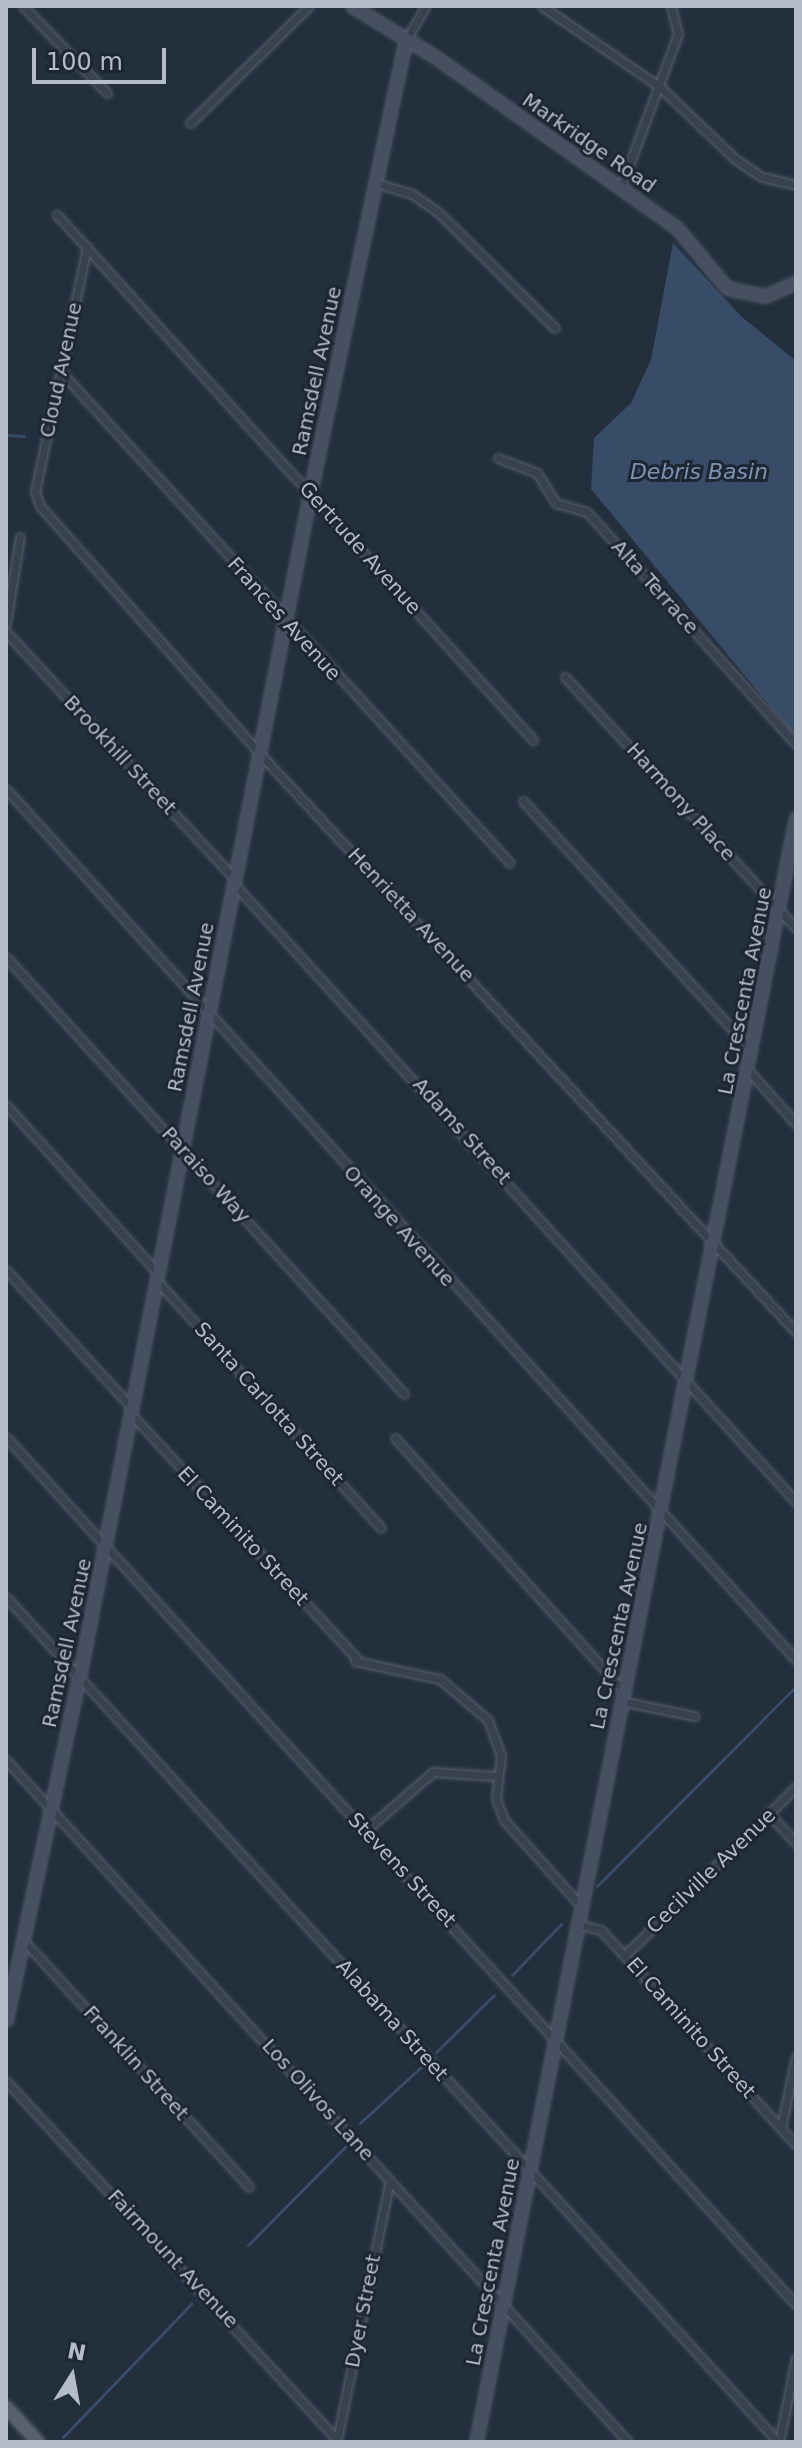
<!DOCTYPE html>
<style>
body{margin:0}
#map{position:relative;width:802px;height:2448px;overflow:hidden;background:#242f3e;font-family:"DejaVu Sans",sans-serif}
div>[style]{position:absolute}
.water>*{inset:0;background:#394c67}
.stream>*{height:3px;margin:-1.5px;padding:0 1.5px;transform-origin:1.5px;border-radius:1.5px;background:#394c67}
.roads{filter:drop-shadow(0 0 2px #565f6c) drop-shadow(0 0 2px #565f6c)}
.street>*{height:7px;margin:-3.5px;padding:0 3.5px;transform-origin:3.5px;border-radius:3.5px;background:#38414e}
.secondary>*{height:11px;margin:-5.5px;padding:0 5.5px;transform-origin:5.5px;border-radius:5.5px;background:#465061}
.primary>*{height:12px;margin:-6px;padding:0 6px;transform-origin:6px;border-radius:6px;background:#56606e}
span{translate:-50% -50%;white-space:nowrap;text-align:center;line-height:1.15;-webkit-text-stroke:6px #1d2633;paint-order:stroke}
.street-label{font-size:20px;color:#b4bcc9}
.water-label{font-size:22px;color:#7c92b1;font-style:italic}
.frame{position:absolute;inset:0;border:8px solid #b4bcc9;pointer-events:none}
.north{position:absolute;left:32px;top:2336px;width:80px;height:80px;-webkit-text-stroke:6px #1d2633;paint-order:stroke;rotate:11deg;font-size:22px;font-weight:700;line-height:32px;text-align:center;color:#b4bcc9}
.north::after{content:'';display:block;margin:auto;width:28px;height:36px;background:#b4bcc9;clip-path:polygon(50% 0,100% 100%,50% 72%,0 100%)}
.scale{position:absolute;left:32px;top:48px;width:134px;height:36px;box-sizing:border-box;border:4px solid #b4bcc9;border-top:0;padding-left:10px;font-size:24px;line-height:28px;white-space:nowrap;color:#b4bcc9;-webkit-text-stroke:6px #1d2633;paint-order:stroke}
</style>
<div id="map">
<div class="water">
<i style="clip-path:polygon(673px 243px,742px 317px,796px 361px,794px 735px,591px 489px,594px 438px,631px 403px,651px 360px)"></i>
</div>
<div class="stream">
<i style="left:6px;top:435px;width:18px;rotate:3deg"></i>
<i style="left:597px;top:1886px;width:282px;rotate:-45.1deg"></i>
<i style="left:512px;top:1975px;width:71px;rotate:-46.1deg"></i>
<i style="left:436px;top:2052px;width:81px;rotate:-44.5deg"></i>
<i style="left:360px;top:2123px;width:86px;rotate:-42.6deg"></i>
<i style="left:248px;top:2245px;width:144px;rotate:-45.3deg"></i>
<i style="left:63px;top:2437px;width:185px;rotate:-46.1deg"></i>
</div>
<div class="roads">
<div class="street">
<i style="left:23px;top:6px;width:121px;rotate:46deg"></i>
<i style="left:542px;top:6px;width:143px;rotate:34.5deg"></i>
<i style="left:660px;top:87px;width:104px;rotate:43.8deg"></i>
<i style="left:735px;top:159px;width:32px;rotate:34deg"></i>
<i style="left:762px;top:177px;width:35px;rotate:13deg"></i>
<i style="left:406px;top:40px;width:39px;rotate:-60deg"></i>
<i style="left:190px;top:123px;width:167px;rotate:-44.5deg"></i>
<i style="left:376px;top:183px;width:38px;rotate:17deg"></i>
<i style="left:412px;top:194px;width:33px;rotate:35deg"></i>
<i style="left:439px;top:213px;width:163px;rotate:44.8deg"></i>
<i style="left:621px;top:187px;width:163px;rotate:-69.6deg"></i>
<i style="left:678px;top:34px;width:29px;rotate:-104deg"></i>
<i style="left:57px;top:215px;width:709px;rotate:47.8deg"></i>
<i style="left:87px;top:247px;width:250px;rotate:102deg"></i>
<i style="left:35px;top:492px;width:15px;rotate:70deg"></i>
<i style="left:40px;top:506px;width:330px;rotate:48.4deg"></i>
<i style="left:259px;top:753px;width:790px;rotate:47.16deg"></i>
<i style="left:61px;top:372px;width:665px;rotate:47.56deg"></i>
<i style="left:498px;top:458px;width:42px;rotate:21deg"></i>
<i style="left:537px;top:473px;width:36px;rotate:58deg"></i>
<i style="left:556px;top:503px;width:32px;rotate:16deg"></i>
<i style="left:587px;top:512px;width:312px;rotate:48deg"></i>
<i style="left:6px;top:623px;width:87px;rotate:-80.8deg"></i>
<i style="left:6px;top:632px;width:337px;rotate:47.2deg"></i>
<i style="left:565px;top:677px;width:341px;rotate:47.4deg"></i>
<i style="left:6px;top:789px;width:1176px;rotate:47.79deg"></i>
<i style="left:523px;top:801px;width:336px;rotate:47.5deg"></i>
<i style="left:234px;top:884px;width:835px;rotate:47.72deg"></i>
<i style="left:6px;top:957px;width:591px;rotate:47.67deg"></i>
<i style="left:748px;top:1070px;width:72px;rotate:48.4deg"></i>
<i style="left:6px;top:1105px;width:227px;rotate:47.9deg"></i>
<i style="left:6px;top:1270px;width:187px;rotate:47.6deg"></i>
<i style="left:157px;top:1281px;width:333px;rotate:47.8deg"></i>
<i style="left:131px;top:1414px;width:332px;rotate:47.3deg"></i>
<i style="left:6px;top:1437px;width:1174px;rotate:47.69deg"></i>
<i style="left:395px;top:1438px;width:340px;rotate:47.9deg"></i>
<i style="left:6px;top:1597px;width:1145px;rotate:47.58deg"></i>
<i style="left:355px;top:1661px;width:87px;rotate:12deg"></i>
<i style="left:440px;top:1679px;width:63px;rotate:40.5deg"></i>
<i style="left:488px;top:1720px;width:37px;rotate:70deg"></i>
<i style="left:501px;top:1755px;width:44px;rotate:96.5deg"></i>
<i style="left:496px;top:1799px;width:22px;rotate:69deg"></i>
<i style="left:504px;top:1820px;width:115px;rotate:48.2deg"></i>
<i style="left:621px;top:1701px;width:75px;rotate:11.6deg"></i>
<i style="left:6px;top:1760px;width:923px;rotate:47.63deg"></i>
<i style="left:769px;top:1814px;width:40px;rotate:47deg"></i>
<i style="left:366px;top:1830px;width:89px;rotate:-40.9deg"></i>
<i style="left:433px;top:1772px;width:62px;rotate:3.7deg"></i>
<i style="left:577px;top:1924px;width:25px;rotate:14deg"></i>
<i style="left:601px;top:1930px;width:290px;rotate:47.8deg"></i>
<i style="left:22px;top:1939px;width:336px;rotate:47.5deg"></i>
<i style="left:625px;top:1955px;width:240px;rotate:-44.5deg"></i>
<i style="left:6px;top:2081px;width:488px;rotate:47.3deg"></i>
<i style="left:781px;top:2128px;width:73px;rotate:-78.1deg"></i>
<i style="left:337px;top:2440px;width:265px;rotate:-78.5deg"></i>
<i style="left:779px;top:2442px;width:86px;rotate:-78.6deg"></i>
</div>
<div class="secondary">
<i style="left:352px;top:6px;width:96px;rotate:31.4deg"></i>
<i style="left:434px;top:56px;width:298px;rotate:35.3deg"></i>
<i style="left:677px;top:228px;width:78px;rotate:50.2deg"></i>
<i style="left:727px;top:288px;width:39px;rotate:12deg"></i>
<i style="left:765px;top:296px;width:34px;rotate:-24deg"></i>
<i style="left:6px;top:2020px;width:350px;rotate:-78deg"></i>
<i style="left:79px;top:1678px;width:1207px;rotate:-78.97deg"></i>
<i style="left:310px;top:493px;width:461px;rotate:-78.1deg"></i>
<i style="left:476px;top:2442px;width:1656px;rotate:-78.86deg"></i>
</div>
<div class="primary">
<i style="left:6px;top:2407px;width:47px;rotate:47.6deg"></i>
</div>
</div>
<div class="street-label">
<span style="left:589px;top:143px;rotate:35deg">Markridge Road</span>
<span style="left:61px;top:370px;rotate:-78deg">Cloud Avenue</span>
<span style="left:317px;top:371px;rotate:-78deg">Ramsdell Avenue</span>
<span style="left:360px;top:548px;rotate:48deg">Gertrude Avenue</span>
<span style="left:655px;top:587px;rotate:48deg">Alta Terrace</span>
<span style="left:284px;top:619px;rotate:48deg">Frances Avenue</span>
<span style="left:120px;top:755px;rotate:47deg">Brookhill Street</span>
<span style="left:681px;top:802px;rotate:48deg">Harmony Place</span>
<span style="left:411px;top:915px;rotate:47deg">Henrietta Avenue</span>
<span style="left:745px;top:991px;rotate:-79deg">La Crescenta Avenue</span>
<span style="left:191px;top:1007px;rotate:-79deg">Ramsdell Avenue</span>
<span style="left:462px;top:1131px;rotate:48deg">Adams Street</span>
<span style="left:206px;top:1175px;rotate:48deg">Paraiso Way</span>
<span style="left:399px;top:1226px;rotate:48deg">Orange Avenue</span>
<span style="left:269px;top:1404px;rotate:48deg">Santa Carlotta Street</span>
<span style="left:243px;top:1536px;rotate:47deg">El Caminito Street</span>
<span style="left:619px;top:1626px;rotate:-78deg">La Crescenta Avenue</span>
<span style="left:67px;top:1643px;rotate:-78deg">Ramsdell Avenue</span>
<span style="left:402px;top:1870px;rotate:47deg">Stevens Street</span>
<span style="left:711px;top:1871px;rotate:-44deg">Cecilville Avenue</span>
<span style="left:392px;top:2020px;rotate:48deg">Alabama Street</span>
<span style="left:691px;top:2028px;rotate:48deg">El Caminito Street</span>
<span style="left:136px;top:2063px;rotate:48deg">Franklin Street</span>
<span style="left:318px;top:2100px;rotate:48deg">Los Olivos Lane</span>
<span style="left:173px;top:2259px;rotate:47deg">Fairmount Avenue</span>
<span style="left:493px;top:2262px;rotate:-79deg">La Crescenta Avenue</span>
<span style="left:363px;top:2311px;rotate:-79deg">Dyer Street</span>
</div>
<div class="water-label">
<span style="left:699px;top:472px">Debris Basin</span>
</div>
<div class="frame"></div>
<div class="north">N</div>
<div class="scale">100 m</div>
</div>
